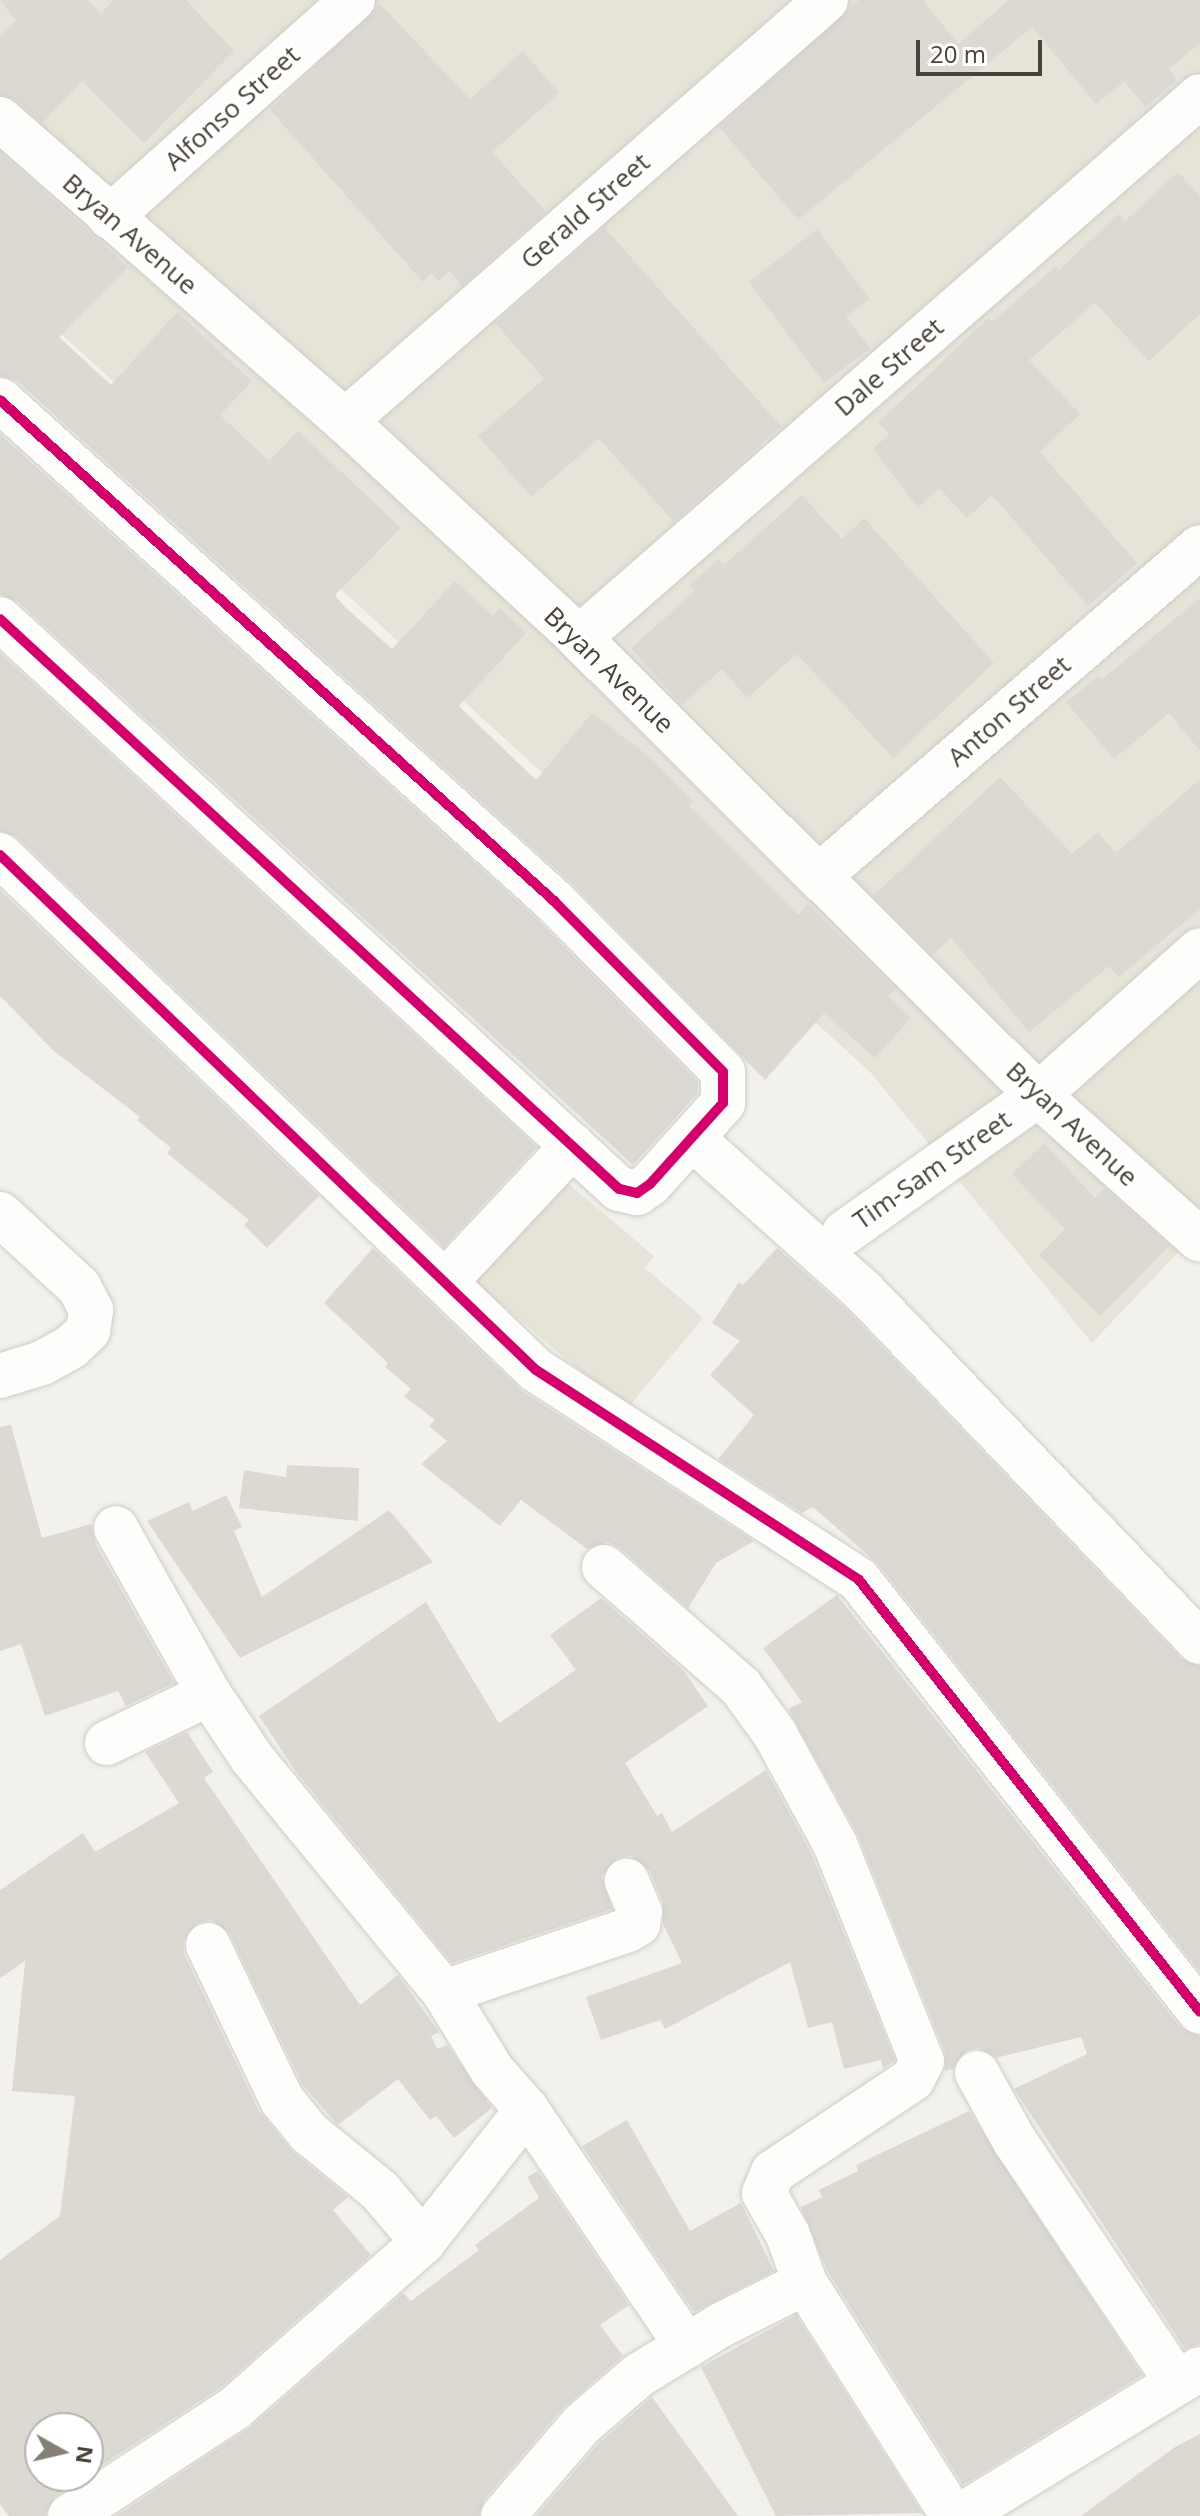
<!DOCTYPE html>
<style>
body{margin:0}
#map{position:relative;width:1200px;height:2516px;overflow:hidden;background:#f2f1eb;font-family:"Open Sans",sans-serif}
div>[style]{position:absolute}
.residential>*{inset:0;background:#e6e3d8}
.building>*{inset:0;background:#dcd9d3}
.roads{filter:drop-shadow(0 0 2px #cecdc7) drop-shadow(0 0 2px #cecdc7)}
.minor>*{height:44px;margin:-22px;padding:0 22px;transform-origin:22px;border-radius:22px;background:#fdfdfc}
.cycleway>*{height:10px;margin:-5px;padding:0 5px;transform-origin:5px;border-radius:5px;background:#d6006c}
span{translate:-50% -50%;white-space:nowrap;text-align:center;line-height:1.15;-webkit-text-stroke:8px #fff;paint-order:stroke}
.street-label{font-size:26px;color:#484336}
.north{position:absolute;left:24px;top:2412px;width:80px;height:80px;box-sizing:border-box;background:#fff;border:2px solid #b6b4af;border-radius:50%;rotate:98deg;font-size:22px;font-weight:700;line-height:32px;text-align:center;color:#484336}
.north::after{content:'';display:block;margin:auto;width:28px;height:36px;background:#848075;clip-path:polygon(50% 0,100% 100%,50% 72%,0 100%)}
.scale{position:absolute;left:916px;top:40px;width:126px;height:36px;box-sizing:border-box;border:4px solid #484336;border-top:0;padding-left:10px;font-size:24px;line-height:28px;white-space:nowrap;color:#484336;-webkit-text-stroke:6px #fff;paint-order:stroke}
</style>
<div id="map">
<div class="residential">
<i style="clip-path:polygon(0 0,1200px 0,1200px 1229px,1092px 1343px,870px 1072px,0 278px)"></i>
<i style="clip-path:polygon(558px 1175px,654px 1256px,645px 1268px,703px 1318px,626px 1410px,472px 1279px)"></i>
</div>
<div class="building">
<i style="clip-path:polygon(0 0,87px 0,101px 13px,114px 0,186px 0,234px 51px,144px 143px,82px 81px,42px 123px,16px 100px,0 95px,0 37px,16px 21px)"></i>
<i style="clip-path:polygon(859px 0,923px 0,958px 44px,1009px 0,1200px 0,1200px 43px,1169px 69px,1177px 80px,1145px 107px,1124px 81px,1096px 104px,1032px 27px,798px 220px,719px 127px)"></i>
<i style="clip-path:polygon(380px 4px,470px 99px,523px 51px,559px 93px,492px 152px,546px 212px,462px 286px,449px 271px,439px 281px,432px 273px,423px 282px,270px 110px)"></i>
<i style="clip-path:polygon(0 152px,128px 267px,59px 337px,111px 385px,177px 312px,252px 381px,220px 415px,269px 461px,298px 431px,401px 528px,335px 595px,345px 607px,392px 649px,455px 581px,493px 616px,500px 608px,526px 633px,459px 706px,536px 780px,592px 713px,651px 758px,693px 802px,689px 806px,798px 915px,807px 904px,896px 989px,888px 996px,911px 1018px,875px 1058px,824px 1013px,765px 1080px,571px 883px,17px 381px,0 376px)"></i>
<i style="clip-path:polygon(1178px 172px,1200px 196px,1200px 314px,1149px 361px,1095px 303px,1029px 360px,1080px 414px,1040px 452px,1137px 563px,1088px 606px,992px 495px,967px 518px,939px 488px,918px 508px,873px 449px,889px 434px,878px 423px,988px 318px,992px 322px,1056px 266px,1059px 270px,1118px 214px,1125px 221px)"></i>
<i style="clip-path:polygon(604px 227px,781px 426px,674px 522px,599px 439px,531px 497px,478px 436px,544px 379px,495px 323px)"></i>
<i style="clip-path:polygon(817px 229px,870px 299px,846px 317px,870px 348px,824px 383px,749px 282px)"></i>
<i style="clip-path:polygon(0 434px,537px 919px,698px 1082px,698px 1093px,633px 1165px,17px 601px,0 595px)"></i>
<i style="clip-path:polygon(802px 495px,842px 539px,864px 518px,994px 663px,893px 758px,797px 654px,747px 698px,722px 669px,682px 705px,631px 648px,695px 591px,689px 585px,719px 559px,724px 565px)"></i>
<i style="clip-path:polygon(1200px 598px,1200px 751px,1169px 713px,1114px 759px,1066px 702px,1098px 676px,1101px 680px)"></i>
<i style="clip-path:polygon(0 653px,537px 1147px,444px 1247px,17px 837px,0 831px)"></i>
<i style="clip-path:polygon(1000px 777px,1072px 854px,1098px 832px,1116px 853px,1200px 779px,1200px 909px,1119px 977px,1109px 966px,1029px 1032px,951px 938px,933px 955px,873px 896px)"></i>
<i style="clip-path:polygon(0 890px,319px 1196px,267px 1248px,244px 1225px,249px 1220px,167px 1153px,171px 1148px,137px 1120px,140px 1117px,54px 1051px,0 996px)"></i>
<i style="clip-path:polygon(1044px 1143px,1095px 1198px,1105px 1188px,1169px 1246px,1100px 1316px,1039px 1255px,1065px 1229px,1012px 1174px)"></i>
<i style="clip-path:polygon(373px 1248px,522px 1391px,754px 1541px,716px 1563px,688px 1608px,620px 1548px,608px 1542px,587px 1549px,521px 1500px,500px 1526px,421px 1464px,447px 1441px,429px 1426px,435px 1420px,404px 1396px,411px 1389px,385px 1367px,388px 1363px,324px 1303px)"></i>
<i style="clip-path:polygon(777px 1248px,847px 1310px,1182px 1659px,1200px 1666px,1200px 1972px,878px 1564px,813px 1507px,802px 1513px,718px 1459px,754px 1415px,710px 1375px,740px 1341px,712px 1323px,739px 1282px,743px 1285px)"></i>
<i style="clip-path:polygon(11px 1425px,42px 1538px,91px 1524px,96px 1545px,174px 1683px,126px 1706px,118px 1691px,45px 1716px,21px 1644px,0 1651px,0 1427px)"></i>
<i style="clip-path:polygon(287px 1465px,359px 1468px,358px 1521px,239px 1508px,244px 1470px,286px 1477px)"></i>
<i style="clip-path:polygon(226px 1495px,242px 1527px,234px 1531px,262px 1597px,389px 1510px,433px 1562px,240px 1658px,147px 1521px,189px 1502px,193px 1511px)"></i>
<i style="clip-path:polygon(837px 1595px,1180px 2027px,1200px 2036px,1200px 2344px,1185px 2349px,1014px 2089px,1087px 2054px,1081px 2037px,996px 2058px,978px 2048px,966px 2051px,953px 2069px,945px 2071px,945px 2052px,858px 1835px,788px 1709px,802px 1702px,763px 1648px)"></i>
<i style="clip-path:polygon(601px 1598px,683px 1670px,708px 1706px,625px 1763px,657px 1816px,662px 1813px,672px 1832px,766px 1770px,812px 1855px,895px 2060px,883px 2069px,881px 2060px,844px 2069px,832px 2022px,808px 2028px,790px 1962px,665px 2029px,660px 2020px,601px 2040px,586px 1997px,682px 1963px,663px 1924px,663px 1902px,650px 1871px,631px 1856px,617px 1858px,602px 1877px,612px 1909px,452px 1963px,296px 1772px,259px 1716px,426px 1602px,499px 1723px,576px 1670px,550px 1635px)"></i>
<i style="clip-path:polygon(187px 1732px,213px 1772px,204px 1778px,360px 2005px,398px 1975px,439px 2032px,431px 2036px,437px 2049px,447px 2045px,492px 2108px,454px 2138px,436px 2116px,430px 2120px,398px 2079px,338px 2125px,303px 2086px,230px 1934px,211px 1920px,197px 1923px,183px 1942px,185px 1956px,259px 2111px,293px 2152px,348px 2197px,333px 2210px,371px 2255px,220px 2388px,88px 2474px,88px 2428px,40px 2428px,40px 2476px,85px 2476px,56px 2496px,45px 2516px,9px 2516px,0 2504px,0 2260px,60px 2216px,75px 2096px,12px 2091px,25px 1961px,0 1978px,0 1890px,83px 1833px,95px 1852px,179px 1803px,145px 1752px)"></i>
<i style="clip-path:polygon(969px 2111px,1142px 2375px,963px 2485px,828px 2272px,801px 2207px,822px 2197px,819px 2190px,858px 2171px,856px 2165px)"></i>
<i style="clip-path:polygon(627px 2120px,690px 2231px,741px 2203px,774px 2271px,694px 2312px,582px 2146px)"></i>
<i style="clip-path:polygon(538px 2171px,629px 2305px,600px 2325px,623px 2356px,563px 2408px,484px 2500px,479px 2516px,116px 2516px,251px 2427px,403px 2293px,411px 2301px,479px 2250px,475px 2245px,539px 2198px,527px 2177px)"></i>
<i style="clip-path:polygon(796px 2315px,922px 2513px,776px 2516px,701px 2367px)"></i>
<i style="clip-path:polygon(652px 2397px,738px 2516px,536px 2516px,600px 2442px)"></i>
<i style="clip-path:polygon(1200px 2434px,1200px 2516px,1081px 2516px,1175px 2447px)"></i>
</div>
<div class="roads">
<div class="minor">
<i style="left:0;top:119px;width:459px;rotate:41.2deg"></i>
<i style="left:345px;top:421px;width:319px;rotate:42.8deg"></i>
<i style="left:579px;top:638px;width:648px;rotate:44.87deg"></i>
<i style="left:1038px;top:1095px;width:217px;rotate:41.8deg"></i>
<i style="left:110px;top:217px;width:326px;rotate:-41.8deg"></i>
<i style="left:0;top:400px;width:747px;rotate:42.12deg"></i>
<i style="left:554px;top:901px;width:240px;rotate:45.3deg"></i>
<i style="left:723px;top:1072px;width:31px;rotate:90deg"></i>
<i style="left:723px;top:1103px;width:109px;rotate:132deg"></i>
<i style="left:650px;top:1184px;width:16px;rotate:145deg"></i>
<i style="left:637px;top:1193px;width:18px;rotate:-167deg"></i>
<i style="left:619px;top:1189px;width:841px;rotate:-137.36deg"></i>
<i style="left:345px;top:421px;width:639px;rotate:-41.19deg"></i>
<i style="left:579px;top:638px;width:824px;rotate:-41.11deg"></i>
<i style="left:0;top:855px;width:743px;rotate:43.86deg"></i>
<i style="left:536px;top:1370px;width:385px;rotate:33deg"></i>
<i style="left:859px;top:1580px;width:550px;rotate:51.71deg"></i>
<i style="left:819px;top:876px;width:503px;rotate:-40.81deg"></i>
<i style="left:693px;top:1139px;width:229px;rotate:41.8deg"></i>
<i style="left:864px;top:1292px;width:485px;rotate:46.2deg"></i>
<i style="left:0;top:1214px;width:108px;rotate:42.7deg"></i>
<i style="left:79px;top:1287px;width:26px;rotate:62deg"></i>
<i style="left:91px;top:1310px;width:21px;rotate:98deg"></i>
<i style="left:88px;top:1331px;width:23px;rotate:137deg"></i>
<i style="left:71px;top:1347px;width:33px;rotate:151deg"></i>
<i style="left:42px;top:1363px;width:44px;rotate:162.8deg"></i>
<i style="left:844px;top:1233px;width:238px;rotate:-35.4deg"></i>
<i style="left:1038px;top:1095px;width:217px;rotate:-41.8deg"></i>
<i style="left:445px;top:1282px;width:187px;rotate:-46.9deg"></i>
<i style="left:604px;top:1567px;width:182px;rotate:41.2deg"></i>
<i style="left:741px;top:1687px;width:58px;rotate:54.1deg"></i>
<i style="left:775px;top:1734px;width:125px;rotate:61.4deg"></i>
<i style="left:835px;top:1844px;width:234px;rotate:68.2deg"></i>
<i style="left:922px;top:2061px;width:20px;rotate:117deg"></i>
<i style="left:913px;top:2079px;width:168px;rotate:146.4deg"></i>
<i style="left:773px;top:2172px;width:23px;rotate:113deg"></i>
<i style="left:764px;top:2193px;width:48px;rotate:60.3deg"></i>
<i style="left:788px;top:2235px;width:51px;rotate:70.5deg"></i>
<i style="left:805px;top:2283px;width:276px;rotate:57.6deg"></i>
<i style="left:107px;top:1743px;width:113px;rotate:-25.7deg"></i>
<i style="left:208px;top:1945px;width:172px;rotate:64.5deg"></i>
<i style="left:282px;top:2100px;width:43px;rotate:50.7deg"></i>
<i style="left:309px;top:2133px;width:92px;rotate:39.2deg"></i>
<i style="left:380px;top:2191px;width:67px;rotate:49.9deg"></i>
<i style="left:444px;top:1992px;width:194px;rotate:-18.6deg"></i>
<i style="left:628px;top:1930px;width:12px;rotate:-31deg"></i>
<i style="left:638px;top:1924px;width:12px;rotate:-81deg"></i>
<i style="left:640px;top:1912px;width:34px;rotate:-113deg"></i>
<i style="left:977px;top:2073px;width:77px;rotate:61.1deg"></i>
<i style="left:1014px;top:2140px;width:290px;rotate:56.1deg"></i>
<i style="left:527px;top:2110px;width:285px;rotate:55.9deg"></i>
<i style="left:70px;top:2516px;width:197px;rotate:-33.2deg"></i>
<i style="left:235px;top:2408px;width:251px;rotate:-41.4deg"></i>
<i style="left:423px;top:2242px;width:168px;rotate:-51.8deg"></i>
<i style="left:527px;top:2110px;width:53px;rotate:-131.2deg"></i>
<i style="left:492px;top:2070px;width:92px;rotate:-121.6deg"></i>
<i style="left:444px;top:1992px;width:303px;rotate:-129.4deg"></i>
<i style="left:252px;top:1758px;width:77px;rotate:-123.9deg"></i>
<i style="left:209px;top:1694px;width:190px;rotate:-119.3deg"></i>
<i style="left:503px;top:2516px;width:121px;rotate:-49.3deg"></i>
<i style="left:582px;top:2424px;width:75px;rotate:-40.7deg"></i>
<i style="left:639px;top:2375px;width:96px;rotate:-31.4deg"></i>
<i style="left:721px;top:2325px;width:94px;rotate:-26.6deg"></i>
<i style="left:960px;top:2516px;width:281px;rotate:-31.5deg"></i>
</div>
</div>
<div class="cycleway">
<i style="left:0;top:400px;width:747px;rotate:42.12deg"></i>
<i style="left:554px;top:901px;width:240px;rotate:45.3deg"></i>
<i style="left:723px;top:1072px;width:31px;rotate:90deg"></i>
<i style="left:723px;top:1103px;width:109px;rotate:132deg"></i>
<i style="left:650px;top:1184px;width:16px;rotate:145deg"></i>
<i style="left:637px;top:1193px;width:18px;rotate:-167deg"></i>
<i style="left:619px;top:1189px;width:841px;rotate:-137.36deg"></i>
<i style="left:0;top:855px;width:743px;rotate:43.86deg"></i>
<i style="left:536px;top:1370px;width:385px;rotate:33deg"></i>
<i style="left:859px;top:1580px;width:550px;rotate:51.71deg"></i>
</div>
<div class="street-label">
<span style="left:232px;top:108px;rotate:-42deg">Alfonso Street</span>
<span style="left:585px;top:211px;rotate:-41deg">Gerald Street</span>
<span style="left:130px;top:234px;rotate:41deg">Bryan Avenue</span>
<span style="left:889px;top:367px;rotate:-41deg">Dale Street</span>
<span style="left:609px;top:670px;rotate:44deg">Bryan Avenue</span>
<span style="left:1009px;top:711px;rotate:-41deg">Anton Street</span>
<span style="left:1072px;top:1124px;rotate:43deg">Bryan Avenue</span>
<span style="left:932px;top:1170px;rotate:-35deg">Tim-Sam Street</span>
</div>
<div class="north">N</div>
<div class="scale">20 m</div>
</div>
